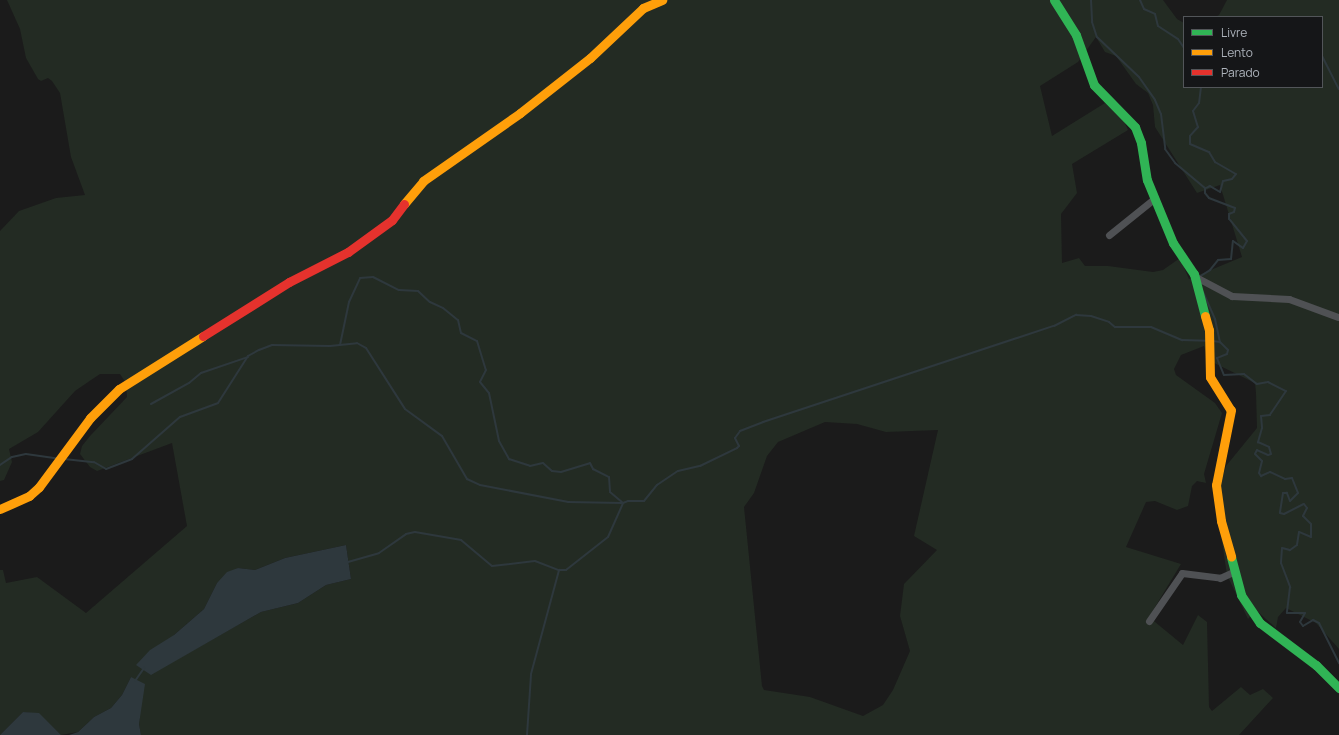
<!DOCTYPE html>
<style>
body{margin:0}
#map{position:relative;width:1339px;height:735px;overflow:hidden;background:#1b1b1b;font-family:Manrope,sans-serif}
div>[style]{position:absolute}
.green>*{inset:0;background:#232b23}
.water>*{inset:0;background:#2e383d}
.stream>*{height:2px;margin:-1px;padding:0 1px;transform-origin:1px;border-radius:1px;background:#2e383d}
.street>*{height:7px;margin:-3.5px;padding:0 3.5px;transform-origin:3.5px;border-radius:3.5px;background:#4f5154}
.fast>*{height:9px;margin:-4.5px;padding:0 4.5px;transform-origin:4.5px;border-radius:4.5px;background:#30b455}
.slow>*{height:9px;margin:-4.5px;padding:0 4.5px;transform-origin:4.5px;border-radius:4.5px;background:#ff9f0a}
.jam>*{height:9px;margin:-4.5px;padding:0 4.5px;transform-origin:4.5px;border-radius:4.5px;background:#e5322d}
span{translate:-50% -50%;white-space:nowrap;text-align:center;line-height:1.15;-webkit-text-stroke:3px #151618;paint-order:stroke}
.legend{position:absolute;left:1183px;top:16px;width:140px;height:72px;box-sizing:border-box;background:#151618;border:1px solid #525559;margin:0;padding:5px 7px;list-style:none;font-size:12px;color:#adb3bb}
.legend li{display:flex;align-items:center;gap:8px;height:20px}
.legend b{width:20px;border:1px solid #525559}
</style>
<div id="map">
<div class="green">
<i style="clip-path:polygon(evenodd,7px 0,1163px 0,1177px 19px,1184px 23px,1184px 87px,1322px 87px,1322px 17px,1215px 17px,1219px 15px,1227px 0,1339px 0,1339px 649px,1316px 623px,1286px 608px,1278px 617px,1276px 628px,1256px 610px,1248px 619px,1227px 575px,1221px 535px,1219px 488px,1226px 466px,1257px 428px,1256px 393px,1255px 383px,1208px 360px,1204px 346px,1181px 355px,1174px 369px,1176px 375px,1215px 403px,1222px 413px,1204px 474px,1206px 483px,1197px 481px,1192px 486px,1188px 506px,1177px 510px,1155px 501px,1146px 502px,1126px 547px,1181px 564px,1149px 617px,1183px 645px,1198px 615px,1207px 622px,1209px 707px,1212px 711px,1241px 687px,1250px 695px,1263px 689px,1273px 698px,1239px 735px,141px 735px,139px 724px,140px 712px,131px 677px,122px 695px,111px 708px,94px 717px,78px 732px,61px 735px,39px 714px,23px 712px,0 735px,0 570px,3px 570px,6px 583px,37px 577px,86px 613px,187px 526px,172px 443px,97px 471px,90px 467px,80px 454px,82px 446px,90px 436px,127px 397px,126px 383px,120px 374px,100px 374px,91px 380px,75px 391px,38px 432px,9px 449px,12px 462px,4px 480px,0 481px,0 231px,19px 211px,56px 198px,85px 195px,71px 157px,60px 93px,52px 81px,48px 78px,41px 81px,38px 79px,26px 58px,20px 29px,7px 0,1096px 37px,1105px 52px,1116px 56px,1136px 84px,1148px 93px,1153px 105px,1155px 127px,1197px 193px,1220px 185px,1242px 257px,1189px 279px,1180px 258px,1163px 270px,1153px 272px,1108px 266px,1085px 266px,1079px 258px,1062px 263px,1061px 214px,1077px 193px,1072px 164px,1128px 130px,1124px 121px,1105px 103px,1052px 136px,1040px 86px,1078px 62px,1096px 37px,7px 0,825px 422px,857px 424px,886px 432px,938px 430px,914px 536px,937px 550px,904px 584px,900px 616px,910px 651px,893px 690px,883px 705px,863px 716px,810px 697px,764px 690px,762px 686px,744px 507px,754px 493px,767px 456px,778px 442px,825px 422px,7px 0,346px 545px,351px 579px,326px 585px,298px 603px,261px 612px,151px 674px,174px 635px,204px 609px,217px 583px,238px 568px,255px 570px,285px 558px,346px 545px)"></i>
</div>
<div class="water">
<i style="clip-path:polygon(346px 545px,351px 579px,326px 585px,298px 603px,261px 612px,151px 675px,136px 665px,150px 650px,174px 635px,204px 609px,217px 583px,227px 572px,238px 568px,255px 570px,285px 558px)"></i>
<i style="clip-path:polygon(131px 677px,145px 684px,139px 724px,141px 735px,69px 735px,78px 732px,94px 717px,111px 708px,122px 695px)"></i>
<i style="clip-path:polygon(23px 712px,39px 713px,61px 735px,0 735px)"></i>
</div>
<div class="stream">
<i style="left:1091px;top:0;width:22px;rotate:87deg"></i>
<i style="left:1092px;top:22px;width:16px;rotate:72deg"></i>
<i style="left:1097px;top:37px;width:58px;rotate:43.6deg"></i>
<i style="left:1139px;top:77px;width:28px;rotate:55deg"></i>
<i style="left:1155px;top:100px;width:15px;rotate:67deg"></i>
<i style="left:1161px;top:114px;width:35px;rotate:83deg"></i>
<i style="left:1165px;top:149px;width:17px;rotate:54deg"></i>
<i style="left:1175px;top:163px;width:39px;rotate:40deg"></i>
<i style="left:1140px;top:0;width:10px;rotate:66deg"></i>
<i style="left:1144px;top:9px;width:12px;rotate:24deg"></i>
<i style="left:1155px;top:14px;width:12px;rotate:76deg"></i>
<i style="left:1158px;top:26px;width:24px;rotate:33deg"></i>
<i style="left:1178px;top:39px;width:11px;rotate:56deg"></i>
<i style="left:1322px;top:56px;width:37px;rotate:63deg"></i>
<i style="left:1201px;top:87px;width:16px;rotate:97deg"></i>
<i style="left:1199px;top:103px;width:10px;rotate:127deg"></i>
<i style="left:1193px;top:111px;width:17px;rotate:73deg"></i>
<i style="left:1198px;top:127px;width:12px;rotate:132deg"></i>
<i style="left:1190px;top:136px;width:8px;rotate:90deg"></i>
<i style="left:1190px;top:144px;width:21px;rotate:23deg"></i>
<i style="left:1209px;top:152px;width:12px;rotate:59deg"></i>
<i style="left:1215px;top:162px;width:24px;rotate:30deg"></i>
<i style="left:1236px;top:174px;width:6px;rotate:129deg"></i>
<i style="left:1232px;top:179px;width:9px;rotate:167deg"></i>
<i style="left:1223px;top:181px;width:11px;rotate:105deg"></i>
<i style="left:1220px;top:192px;width:12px;rotate:-149deg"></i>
<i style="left:1210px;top:186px;width:4px;rotate:153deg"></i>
<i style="left:1199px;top:277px;width:13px;rotate:-32deg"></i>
<i style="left:1210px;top:270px;width:13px;rotate:-51deg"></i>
<i style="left:1218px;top:260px;width:13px;rotate:-4deg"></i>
<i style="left:1231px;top:259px;width:18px;rotate:-84deg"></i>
<i style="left:1233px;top:241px;width:12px;rotate:35deg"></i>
<i style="left:1243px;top:248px;width:8px;rotate:-60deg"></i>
<i style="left:1247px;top:241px;width:28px;rotate:-129deg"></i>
<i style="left:1229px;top:219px;width:5px;rotate:-90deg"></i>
<i style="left:1229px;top:214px;width:5px;rotate:-22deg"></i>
<i style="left:1234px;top:212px;width:4px;rotate:-76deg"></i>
<i style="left:1235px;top:208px;width:28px;rotate:-159deg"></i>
<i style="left:1209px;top:198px;width:6px;rotate:-129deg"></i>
<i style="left:1205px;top:193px;width:5px;rotate:-90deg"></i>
<i style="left:1203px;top:292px;width:30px;rotate:66deg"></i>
<i style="left:1215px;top:319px;width:24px;rotate:78deg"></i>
<i style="left:1220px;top:342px;width:11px;rotate:45deg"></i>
<i style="left:1228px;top:350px;width:4px;rotate:104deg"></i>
<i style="left:1227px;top:354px;width:11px;rotate:158deg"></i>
<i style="left:1217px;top:358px;width:18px;rotate:68deg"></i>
<i style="left:1224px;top:375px;width:20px;rotate:-3deg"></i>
<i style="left:1244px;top:374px;width:16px;rotate:38deg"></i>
<i style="left:1257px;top:384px;width:11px;rotate:-10deg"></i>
<i style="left:1268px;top:382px;width:20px;rotate:27deg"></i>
<i style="left:1286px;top:391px;width:29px;rotate:124deg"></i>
<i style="left:1270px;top:415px;width:9px;rotate:174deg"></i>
<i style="left:1261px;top:416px;width:12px;rotate:85deg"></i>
<i style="left:1262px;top:428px;width:15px;rotate:106deg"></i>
<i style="left:1258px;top:442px;width:12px;rotate:24deg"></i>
<i style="left:1269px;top:447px;width:7px;rotate:74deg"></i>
<i style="left:1271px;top:454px;width:3px;rotate:162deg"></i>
<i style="left:1268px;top:455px;width:12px;rotate:-156deg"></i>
<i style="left:1257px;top:450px;width:4px;rotate:117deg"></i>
<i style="left:1255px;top:454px;width:10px;rotate:45deg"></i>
<i style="left:1262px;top:461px;width:12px;rotate:104deg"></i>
<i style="left:1259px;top:473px;width:4px;rotate:56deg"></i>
<i style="left:1261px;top:476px;width:10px;rotate:-24deg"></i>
<i style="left:1270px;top:472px;width:17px;rotate:25deg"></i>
<i style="left:1285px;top:479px;width:7px;rotate:-8deg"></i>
<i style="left:1292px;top:478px;width:16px;rotate:68deg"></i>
<i style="left:1298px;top:493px;width:11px;rotate:135deg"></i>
<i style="left:1290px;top:501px;width:9px;rotate:-111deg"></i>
<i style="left:1287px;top:493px;width:4px;rotate:180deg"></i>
<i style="left:1283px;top:493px;width:20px;rotate:99deg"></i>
<i style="left:1280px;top:513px;width:4px;rotate:14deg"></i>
<i style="left:1284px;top:514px;width:22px;rotate:-27deg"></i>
<i style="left:1304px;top:504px;width:5px;rotate:53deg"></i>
<i style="left:1307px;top:508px;width:9px;rotate:117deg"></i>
<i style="left:1303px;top:516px;width:11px;rotate:45deg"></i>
<i style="left:1311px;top:524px;width:13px;rotate:90deg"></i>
<i style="left:1311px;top:537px;width:13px;rotate:-157deg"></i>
<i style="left:1299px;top:532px;width:13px;rotate:99deg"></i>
<i style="left:1297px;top:545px;width:9px;rotate:144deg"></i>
<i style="left:1290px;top:550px;width:8px;rotate:-166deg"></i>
<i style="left:1282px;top:548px;width:15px;rotate:94deg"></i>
<i style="left:1281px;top:563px;width:26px;rotate:69deg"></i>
<i style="left:1290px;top:587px;width:26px;rotate:97deg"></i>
<i style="left:1287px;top:613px;width:18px"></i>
<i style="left:1305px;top:613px;width:10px;rotate:119deg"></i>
<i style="left:1300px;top:622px;width:5px;rotate:53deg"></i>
<i style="left:1303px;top:626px;width:12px;rotate:-31deg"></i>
<i style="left:1313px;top:620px;width:7px;rotate:27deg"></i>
<i style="left:1319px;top:623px;width:45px;rotate:63.4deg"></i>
<i style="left:1213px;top:341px;width:7px;rotate:8deg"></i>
<i style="left:340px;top:345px;width:44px;rotate:-78.2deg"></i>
<i style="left:349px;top:302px;width:26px;rotate:-65deg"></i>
<i style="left:360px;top:278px;width:13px;rotate:-4deg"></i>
<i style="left:373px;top:277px;width:29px;rotate:27deg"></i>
<i style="left:399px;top:290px;width:19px;rotate:3deg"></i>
<i style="left:418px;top:291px;width:16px;rotate:43deg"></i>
<i style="left:430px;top:302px;width:14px;rotate:25deg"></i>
<i style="left:443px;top:308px;width:19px;rotate:39deg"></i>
<i style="left:458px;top:320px;width:13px;rotate:77deg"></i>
<i style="left:461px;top:333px;width:18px;rotate:27deg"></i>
<i style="left:477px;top:341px;width:30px;rotate:73deg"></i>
<i style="left:486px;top:370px;width:13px;rotate:117deg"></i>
<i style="left:480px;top:382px;width:14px;rotate:51deg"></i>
<i style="left:489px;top:393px;width:49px;rotate:78.2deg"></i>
<i style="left:499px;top:441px;width:21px;rotate:61deg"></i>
<i style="left:509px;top:459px;width:22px;rotate:18deg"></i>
<i style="left:530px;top:466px;width:13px;rotate:-13deg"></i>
<i style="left:543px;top:463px;width:12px;rotate:42deg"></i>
<i style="left:552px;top:471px;width:9px;rotate:6deg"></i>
<i style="left:561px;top:472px;width:30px;rotate:-17deg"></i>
<i style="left:590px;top:463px;width:7px;rotate:63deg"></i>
<i style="left:593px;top:469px;width:18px;rotate:27deg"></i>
<i style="left:609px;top:477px;width:15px;rotate:86deg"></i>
<i style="left:610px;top:492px;width:17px;rotate:40deg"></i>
<i style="left:151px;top:404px;width:43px;rotate:-28.9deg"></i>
<i style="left:189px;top:383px;width:16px;rotate:-40deg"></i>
<i style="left:201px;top:373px;width:50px;rotate:-18.8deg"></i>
<i style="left:64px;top:459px;width:30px;rotate:6deg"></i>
<i style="left:94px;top:462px;width:14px;rotate:30deg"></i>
<i style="left:106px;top:469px;width:28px;rotate:-21deg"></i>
<i style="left:132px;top:459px;width:64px;rotate:-41.2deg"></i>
<i style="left:180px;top:417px;width:40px;rotate:-20.2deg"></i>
<i style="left:218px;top:403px;width:56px;rotate:-57.4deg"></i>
<i style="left:248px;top:356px;width:13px;rotate:-29deg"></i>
<i style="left:259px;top:350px;width:14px;rotate:-21deg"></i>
<i style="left:272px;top:345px;width:58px;rotate:1deg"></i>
<i style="left:330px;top:346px;width:27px;rotate:-6deg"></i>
<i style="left:357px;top:343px;width:10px;rotate:29deg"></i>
<i style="left:366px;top:348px;width:72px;rotate:57.4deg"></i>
<i style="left:405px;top:409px;width:46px;rotate:36.1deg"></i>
<i style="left:442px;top:436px;width:50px;rotate:59.8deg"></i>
<i style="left:467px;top:479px;width:14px;rotate:25deg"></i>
<i style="left:480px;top:485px;width:90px;rotate:10.9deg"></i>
<i style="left:568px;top:502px;width:54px;rotate:1.1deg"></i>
<i style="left:0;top:465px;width:14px;rotate:-34deg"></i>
<i style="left:12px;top:457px;width:14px;rotate:-12deg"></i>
<i style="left:26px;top:454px;width:30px;rotate:8deg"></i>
<i style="left:348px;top:562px;width:32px;rotate:-16deg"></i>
<i style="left:379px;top:553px;width:33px;rotate:-35deg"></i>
<i style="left:406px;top:534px;width:9px;rotate:-13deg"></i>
<i style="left:415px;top:532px;width:47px;rotate:9.9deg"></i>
<i style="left:461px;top:540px;width:40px;rotate:40deg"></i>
<i style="left:492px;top:566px;width:43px;rotate:-6.6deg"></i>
<i style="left:535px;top:561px;width:26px;rotate:21deg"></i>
<i style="left:559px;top:570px;width:7px"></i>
<i style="left:566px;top:570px;width:53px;rotate:-38.2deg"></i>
<i style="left:608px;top:537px;width:37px;rotate:-66deg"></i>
<i style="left:623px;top:503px;width:5px;rotate:-22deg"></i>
<i style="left:628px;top:501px;width:16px"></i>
<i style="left:644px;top:501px;width:21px;rotate:-51deg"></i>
<i style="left:657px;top:485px;width:25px;rotate:-34deg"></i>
<i style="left:678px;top:471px;width:23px;rotate:-13deg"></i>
<i style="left:700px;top:466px;width:41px;rotate:-25.9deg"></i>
<i style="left:737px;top:448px;width:3px;rotate:-45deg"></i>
<i style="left:739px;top:446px;width:9px;rotate:-117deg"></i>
<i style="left:735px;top:438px;width:9px;rotate:-54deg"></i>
<i style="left:740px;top:431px;width:25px;rotate:-21deg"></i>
<i style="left:763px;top:422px;width:306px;rotate:-18.3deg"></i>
<i style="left:1054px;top:326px;width:25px;rotate:-27deg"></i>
<i style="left:1076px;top:315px;width:15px;rotate:4deg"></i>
<i style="left:1091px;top:316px;width:19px;rotate:18deg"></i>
<i style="left:1109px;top:322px;width:8px;rotate:40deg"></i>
<i style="left:1115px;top:327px;width:36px"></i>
<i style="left:1151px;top:327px;width:34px;rotate:23deg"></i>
<i style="left:1182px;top:340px;width:25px;rotate:2deg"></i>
<i style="left:135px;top:681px;width:16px;rotate:-55deg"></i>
<i style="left:527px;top:735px;width:61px;rotate:-86.2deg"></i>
<i style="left:531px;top:674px;width:108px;rotate:-74.9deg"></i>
</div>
<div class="street">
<i style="left:1109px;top:235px;width:59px;rotate:-38.8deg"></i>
<i style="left:1194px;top:276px;width:43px;rotate:27.8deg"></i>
<i style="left:1232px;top:296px;width:57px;rotate:3deg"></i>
<i style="left:1289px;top:299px;width:52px;rotate:20.2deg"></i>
<i style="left:1149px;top:621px;width:58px;rotate:-55.5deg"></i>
<i style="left:1182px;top:573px;width:38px;rotate:7deg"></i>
<i style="left:1220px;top:578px;width:14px;rotate:-25deg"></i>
</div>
<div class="fast">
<i style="left:1054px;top:0;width:41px;rotate:57.8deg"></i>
<i style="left:1076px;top:35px;width:53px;rotate:70.2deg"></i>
<i style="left:1094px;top:85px;width:59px;rotate:45.7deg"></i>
<i style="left:1135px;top:127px;width:17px;rotate:69deg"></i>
<i style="left:1141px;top:143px;width:37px;rotate:81deg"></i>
<i style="left:1147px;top:180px;width:68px;rotate:67.6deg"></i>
<i style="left:1173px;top:243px;width:37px;rotate:56deg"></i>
<i style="left:1194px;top:274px;width:43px;rotate:75.3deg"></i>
<i style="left:1231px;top:557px;width:39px;rotate:75deg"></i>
<i style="left:1241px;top:595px;width:34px;rotate:56deg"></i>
<i style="left:1260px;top:623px;width:70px;rotate:36.9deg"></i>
<i style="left:1316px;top:665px;width:33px;rotate:45deg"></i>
</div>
<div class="slow">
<i style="left:404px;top:204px;width:30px;rotate:-50deg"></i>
<i style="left:423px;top:181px;width:118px;rotate:-35deg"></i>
<i style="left:520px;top:113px;width:89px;rotate:-38.2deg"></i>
<i style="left:590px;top:58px;width:73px;rotate:-43.3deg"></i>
<i style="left:643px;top:8px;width:21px;rotate:-23deg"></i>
<i style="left:1205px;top:316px;width:15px;rotate:74deg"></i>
<i style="left:1209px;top:330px;width:47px;rotate:88.8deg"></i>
<i style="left:1210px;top:377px;width:39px;rotate:58deg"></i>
<i style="left:1231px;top:410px;width:76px;rotate:101.3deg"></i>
<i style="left:1216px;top:485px;width:36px;rotate:82deg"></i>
<i style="left:1221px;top:521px;width:37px;rotate:74deg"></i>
<i style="left:0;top:509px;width:32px;rotate:-24deg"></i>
<i style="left:29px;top:496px;width:13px;rotate:-42deg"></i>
<i style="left:39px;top:487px;width:86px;rotate:-53.5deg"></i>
<i style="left:90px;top:418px;width:41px;rotate:-45deg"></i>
<i style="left:119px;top:389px;width:99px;rotate:-32.2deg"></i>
</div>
<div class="jam">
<i style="left:203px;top:336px;width:102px;rotate:-32.1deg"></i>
<i style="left:289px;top:282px;width:66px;rotate:-27deg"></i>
<i style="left:348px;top:252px;width:54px;rotate:-36deg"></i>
<i style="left:392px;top:220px;width:20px;rotate:-53deg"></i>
</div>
<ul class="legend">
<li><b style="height:5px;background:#30b455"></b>Livre</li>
<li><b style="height:5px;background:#ff9f0a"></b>Lento</li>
<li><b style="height:5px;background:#e5322d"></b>Parado</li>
</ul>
</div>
